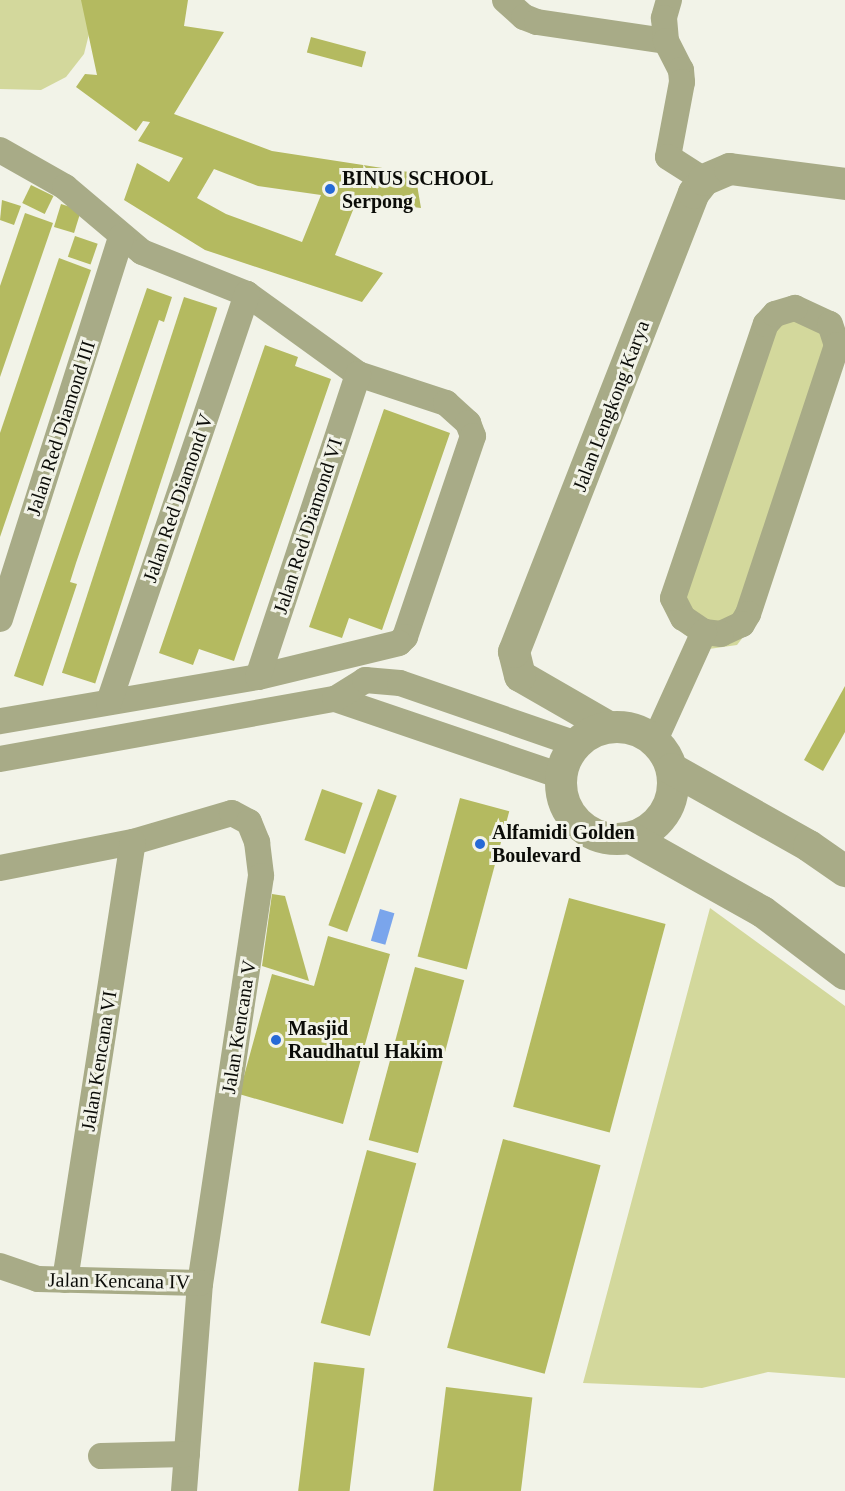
<!DOCTYPE html>
<style>
body{margin:0}
#map{position:relative;width:845px;height:1491px;overflow:hidden;background:#f2f3e8;font-family:"Times New Roman",serif}
div>[style]{position:absolute}
.green>*{inset:0;background:#d3d89c}
.water>*{inset:0;background:#7aa5ec;transform-origin:0 0}
.building>*{inset:0;background:#b4ba60;transform-origin:0 0}
.minor>*{height:26px;margin:-13px;padding:0 13px;transform-origin:13px;border-radius:13px;background:#a8ab87}
.tertiary>*{height:32px;margin:-16px;padding:0 16px;transform-origin:16px;border-radius:16px;background:#a8ab87}
.tertiary>.ring{margin:-16px;padding:0;box-sizing:content-box;background:none;border:32px solid #a8ab87;border-radius:50%}
.dots>*{width:16px;height:16px;translate:-50% -50%;box-sizing:border-box;border:3px solid #f2f3e8;border-radius:50%}
span{translate:-50% -50%;white-space:nowrap;text-align:center;line-height:1.15;-webkit-text-stroke:6px #f2f3e8;paint-order:stroke}
.poi-label{font-size:20px;color:#0b0c08;font-weight:700}
.left{translate:0 -50%;text-align:left}
.street-label{font-size:20px;color:#0b0c08}
</style>
<div id="map">
<div class="green">
<i style="clip-path:polygon(0 0,86px 0,91px 26px,84px 54px,66px 77px,41px 90px,0 89px)"></i>
<i style="clip-path:polygon(760px 313px,840px 332px,762px 612px,737px 645px,709px 649px,684px 634px,664px 595px)"></i>
<i style="clip-path:polygon(710px 908px,845px 1006px,845px 1378px,768px 1372px,702px 1388px,583px 1383px)"></i>
</div>
<div class="water">
<i style="left:380px;top:909px;width:15px;height:33px;rotate:16deg"></i>
</div>
<div class="building">
<i style="clip-path:polygon(evenodd,81px 0,188px 0,184px 26px,224px 32px,174px 114px,272px 151px,415px 173px,421px 208px,357px 200px,335px 255px,383px 273px,362px 302px,205px 250px,124px 200px,137px 163px,169px 182px,183px 158px,138px 141px,150px 122px,143px 121px,136px 131px,76px 87px,85px 74px,97px 75px,81px 0,214px 169px,258px 186px,321px 195px,302px 242px,226px 214px,197px 198px,214px 169px)"></i>
<i style="left:311px;top:37px;width:57px;height:16px;rotate:15deg"></i>
<i style="left:31px;top:185px;width:25px;height:20px;rotate:26deg"></i>
<i style="clip-path:polygon(2px 200px,21px 206px,14px 225px,0 220px)"></i>
<i style="left:61px;top:204px;width:21px;height:24px;rotate:17deg"></i>
<i style="clip-path:polygon(25px 213px,53px 223px,0 377px,0 286px)"></i>
<i style="left:75px;top:236px;width:24px;height:22px;rotate:19deg"></i>
<i style="clip-path:polygon(59px 258px,91px 270px,0 537px,0 433px)"></i>
<i style="clip-path:polygon(147px 288px,172px 297px,164px 322px,159px 320px,76px 563px,70px 582px,77px 584px,43px 686px,14px 676px)"></i>
<i style="left:184px;top:297px;width:35px;height:395px;rotate:18deg"></i>
<i style="clip-path:polygon(265px 345px,298px 357px,295px 366px,331px 379px,234px 661px,199px 649px,193px 665px,159px 653px)"></i>
<i style="clip-path:polygon(384px 409px,450px 433px,382px 630px,349px 618px,342px 638px,309px 627px)"></i>
<i style="clip-path:polygon(845px 686px,845px 732px,823px 771px,804px 760px)"></i>
<i style="left:322px;top:789px;width:43px;height:54px;rotate:19deg"></i>
<i style="left:378px;top:789px;width:20px;height:145px;rotate:20deg"></i>
<i style="left:460px;top:798px;width:51px;height:164px;rotate:15deg"></i>
<i style="clip-path:polygon(272px 894px,285px 896px,309px 981px,262px 966px)"></i>
<i style="left:569px;top:898px;width:100px;height:216px;rotate:15deg"></i>
<i style="clip-path:polygon(328px 936px,390px 954px,343px 1124px,239px 1094px,272px 974px,314px 986px)"></i>
<i style="left:415px;top:967px;width:51px;height:179px;rotate:15deg"></i>
<i style="left:503px;top:1139px;width:101px;height:216px;rotate:15deg"></i>
<i style="left:367px;top:1150px;width:51px;height:179px;rotate:15deg"></i>
<i style="left:314px;top:1362px;width:51px;height:130px;rotate:7deg"></i>
<i style="left:446px;top:1387px;width:87px;height:105px;rotate:7deg"></i>
</div>
<div class="minor">
<i style="left:505px;top:0;width:25px;rotate:42deg"></i>
<i style="left:524px;top:17px;width:14px;rotate:21deg"></i>
<i style="left:537px;top:22px;width:130px;rotate:8.4deg"></i>
<i style="left:669px;top:0;width:19px;rotate:106deg"></i>
<i style="left:664px;top:18px;width:23px;rotate:85deg"></i>
<i style="left:666px;top:41px;width:33px;rotate:63deg"></i>
<i style="left:681px;top:70px;width:12px;rotate:85deg"></i>
<i style="left:682px;top:82px;width:76px;rotate:100.6deg"></i>
<i style="left:668px;top:157px;width:43px;rotate:32.6deg"></i>
<i style="left:0;top:150px;width:75px;rotate:29.6deg"></i>
<i style="left:65px;top:187px;width:101px;rotate:40.2deg"></i>
<i style="left:142px;top:252px;width:113px;rotate:21.8deg"></i>
<i style="left:247px;top:294px;width:137px;rotate:35.8deg"></i>
<i style="left:358px;top:374px;width:93px;rotate:18.2deg"></i>
<i style="left:446px;top:403px;width:30px;rotate:42deg"></i>
<i style="left:468px;top:423px;width:14px;rotate:69deg"></i>
<i style="left:473px;top:436px;width:212px;rotate:108.7deg"></i>
<i style="left:405px;top:637px;width:8px;rotate:135deg"></i>
<i style="left:399px;top:643px;width:145px;rotate:166.4deg"></i>
<i style="left:258px;top:677px;width:262px;rotate:170.3deg"></i>
<i style="left:795px;top:308px;width:38px;rotate:25deg"></i>
<i style="left:830px;top:324px;width:22px;rotate:72deg"></i>
<i style="left:837px;top:345px;width:283px;rotate:108.3deg"></i>
<i style="left:748px;top:614px;width:12px;rotate:121deg"></i>
<i style="left:742px;top:624px;width:23px;rotate:155deg"></i>
<i style="left:721px;top:634px;width:17px;rotate:-173deg"></i>
<i style="left:704px;top:632px;width:25px;rotate:-146deg"></i>
<i style="left:683px;top:618px;width:22px;rotate:-117deg"></i>
<i style="left:673px;top:598px;width:289px;rotate:-71.3deg"></i>
<i style="left:766px;top:324px;width:13px;rotate:-48deg"></i>
<i style="left:775px;top:314px;width:21px;rotate:-17deg"></i>
<i style="left:0;top:619px;width:401px;rotate:-72.4deg"></i>
<i style="left:258px;top:677px;width:319px;rotate:-71.7deg"></i>
<i style="left:335px;top:699px;width:239px;rotate:18.8deg"></i>
<i style="left:109px;top:702px;width:431px;rotate:-71.3deg"></i>
<i style="left:655px;top:740px;width:119px;rotate:-65.6deg"></i>
<i style="left:0;top:759px;width:340px;rotate:-10.2deg"></i>
<i style="left:335px;top:699px;width:36px;rotate:-32deg"></i>
<i style="left:365px;top:680px;width:35px;rotate:5deg"></i>
<i style="left:400px;top:683px;width:186px;rotate:19.1deg"></i>
<i style="left:0;top:868px;width:136px;rotate:-11.1deg"></i>
<i style="left:133px;top:842px;width:103px;rotate:-16.3deg"></i>
<i style="left:232px;top:813px;width:19px;rotate:28deg"></i>
<i style="left:249px;top:822px;width:22px;rotate:68deg"></i>
<i style="left:257px;top:842px;width:34px;rotate:83deg"></i>
<i style="left:261px;top:876px;width:412px;rotate:98.5deg"></i>
<i style="left:200px;top:1283px;width:209px;rotate:94.4deg"></i>
<i style="left:0;top:1266px;width:40px;rotate:18.9deg"></i>
<i style="left:38px;top:1279px;width:162px;rotate:1.4deg"></i>
<i style="left:65px;top:1280px;width:443px;rotate:-81.2deg"></i>
<i style="left:101px;top:1456px;width:86px;rotate:-1.3deg"></i>
</div>
<div class="tertiary">
<i style="left:607px;top:726px;width:100px;rotate:-150.1deg"></i>
<i style="left:520px;top:676px;width:25px;rotate:-104deg"></i>
<i style="left:514px;top:652px;width:493px;rotate:-68.6deg"></i>
<i style="left:694px;top:193px;width:16px;rotate:-52deg"></i>
<i style="left:704px;top:180px;width:28px;rotate:-23deg"></i>
<i style="left:730px;top:169px;width:116px;rotate:7.4deg"></i>
<i class="ring" style="left:561px;top:727px;width:80px;height:80px"></i>
<i style="left:672px;top:769px;width:157px;rotate:29.3deg"></i>
<i style="left:809px;top:846px;width:44px;rotate:34.8deg"></i>
<i style="left:631px;top:838px;width:151px;rotate:29.3deg"></i>
<i style="left:763px;top:912px;width:103px;rotate:37.1deg"></i>
</div>
<div class="dots">
<i style="left:330px;top:189px;background:#266ad6"></i>
<i style="left:480px;top:844px;background:#266ad6"></i>
<i style="left:276px;top:1040px;background:#266ad6"></i>
</div>
<div class="poi-label">
<span class="left" style="left:342px;top:190px">BINUS SCHOOL<br>Serpong</span>
<span class="left" style="left:492px;top:844px">Alfamidi Golden<br>Boulevard</span>
<span class="left" style="left:288px;top:1040px">Masjid<br>Raudhatul Hakim</span>
</div>
<div class="street-label">
<span style="left:611px;top:406px;rotate:-69deg">Jalan Lengkong Karya</span>
<span style="left:61px;top:428px;rotate:-72deg">Jalan Red Diamond III</span>
<span style="left:178px;top:498px;rotate:-71deg">Jalan Red Diamond V</span>
<span style="left:308px;top:526px;rotate:-72deg">Jalan Red Diamond VI</span>
<span style="left:239px;top:1027px;rotate:-81deg">Jalan Kencana V</span>
<span style="left:99px;top:1061px;rotate:-81deg">Jalan Kencana VI</span>
<span style="left:119px;top:1281px;rotate:1deg">Jalan Kencana IV</span>
</div>
</div>
